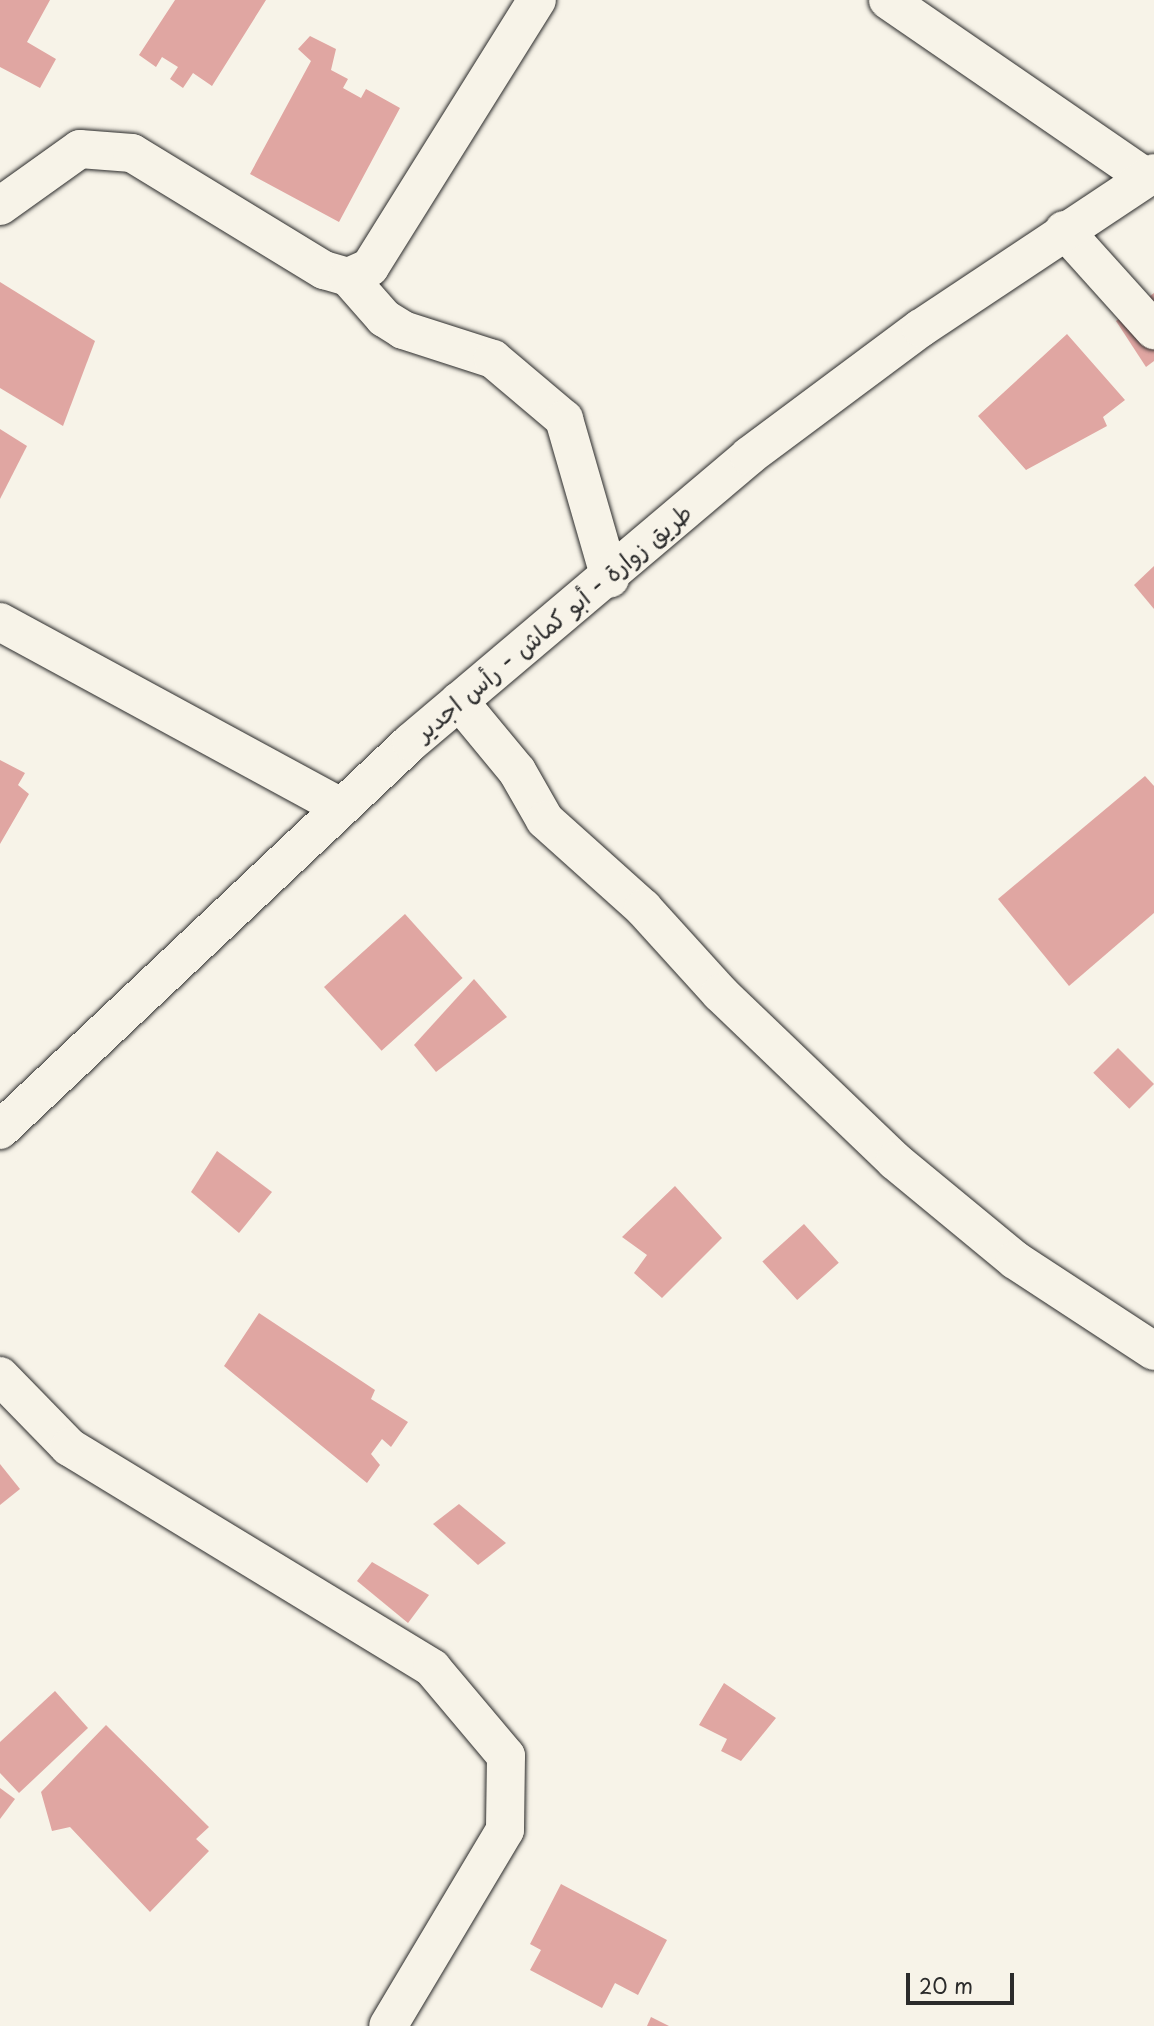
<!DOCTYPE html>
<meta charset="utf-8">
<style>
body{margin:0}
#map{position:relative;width:1154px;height:2026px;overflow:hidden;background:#f7f3e8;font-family:"Playpen Sans","Playpen Sans Arabic",sans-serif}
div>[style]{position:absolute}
.building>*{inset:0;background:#e0a6a2;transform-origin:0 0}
.roads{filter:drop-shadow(0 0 2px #2b2b2b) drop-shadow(0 0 2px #2b2b2b)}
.minor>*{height:38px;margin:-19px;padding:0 19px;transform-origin:19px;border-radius:19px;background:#f7f3e8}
.primary>*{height:38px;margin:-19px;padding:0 19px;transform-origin:19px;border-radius:19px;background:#f7f3e8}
span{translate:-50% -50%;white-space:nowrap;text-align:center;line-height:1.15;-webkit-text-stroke:5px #f7f3e8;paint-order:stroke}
.street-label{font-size:24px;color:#2b2b2b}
.scale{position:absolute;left:906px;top:1973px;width:108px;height:32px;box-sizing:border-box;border:4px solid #2b2b2b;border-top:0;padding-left:9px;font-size:21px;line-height:24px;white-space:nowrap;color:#2b2b2b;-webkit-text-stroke:5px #f7f3e8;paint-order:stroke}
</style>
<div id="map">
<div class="building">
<i style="clip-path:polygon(0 0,50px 0,27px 42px,56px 59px,40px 88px,0 67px)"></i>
<i style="clip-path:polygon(175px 0,266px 0,212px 86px,193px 73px,183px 88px,170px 79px,178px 67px,162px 57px,156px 67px,139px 55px)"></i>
<i style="clip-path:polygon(310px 36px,336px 49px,331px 70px,348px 79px,343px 88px,361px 98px,366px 89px,400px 108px,339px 222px,250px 174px,311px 61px,298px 49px)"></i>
<i style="clip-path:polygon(0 282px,95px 341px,63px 426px,0 388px)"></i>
<i style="clip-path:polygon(1154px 293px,1154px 361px,1146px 367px,1116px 321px)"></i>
<i style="clip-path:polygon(1067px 334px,1125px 400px,1103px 417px,1107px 426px,1026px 470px,978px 416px)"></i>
<i style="clip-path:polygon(0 429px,27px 446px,0 499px)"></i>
<i style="clip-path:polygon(1154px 566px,1154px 609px,1134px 585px)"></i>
<i style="clip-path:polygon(0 760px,25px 773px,18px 785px,29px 794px,0 844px)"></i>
<i style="clip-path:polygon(1145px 776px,1154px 786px,1154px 913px,1069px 986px,998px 899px)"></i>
<i style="left:405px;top:914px;width:86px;height:109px;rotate:48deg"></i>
<i style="clip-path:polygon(474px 979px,507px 1017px,436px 1072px,414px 1045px)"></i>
<i style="left:1118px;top:1048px;width:51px;height:35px;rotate:45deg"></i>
<i style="clip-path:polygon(217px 1151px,272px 1192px,239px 1233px,191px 1192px)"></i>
<i style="clip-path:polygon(675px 1186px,722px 1238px,662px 1298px,634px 1273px,647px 1255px,622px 1237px)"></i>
<i style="left:804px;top:1224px;width:52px;height:56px;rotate:48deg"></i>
<i style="clip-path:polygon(259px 1313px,375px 1390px,371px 1399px,408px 1422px,391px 1447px,382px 1439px,371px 1454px,380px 1465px,367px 1483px,224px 1366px)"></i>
<i style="clip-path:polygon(0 1464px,20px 1489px,0 1505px)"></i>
<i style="clip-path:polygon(459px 1504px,506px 1543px,478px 1565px,433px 1524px)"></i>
<i style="clip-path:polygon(372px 1562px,429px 1595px,408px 1623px,357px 1581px)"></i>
<i style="clip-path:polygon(724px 1683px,776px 1718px,741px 1761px,721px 1751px,727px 1739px,699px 1725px)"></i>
<i style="clip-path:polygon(55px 1691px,88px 1728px,19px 1793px,0 1773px,0 1742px)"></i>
<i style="clip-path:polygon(106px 1725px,209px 1827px,196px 1839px,209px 1851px,150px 1912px,70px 1827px,52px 1831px,41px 1792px)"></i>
<i style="clip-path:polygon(0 1788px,15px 1799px,0 1819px)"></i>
<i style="clip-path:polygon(561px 1884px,667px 1940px,638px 1995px,615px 1983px,602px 2008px,530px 1970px,541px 1950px,530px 1944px)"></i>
<i style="clip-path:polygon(651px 2017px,669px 2026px,647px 2026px)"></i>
</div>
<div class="roads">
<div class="minor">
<i style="left:888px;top:0;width:313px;rotate:34.5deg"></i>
<i style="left:0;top:206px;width:98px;rotate:-35.5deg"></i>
<i style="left:80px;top:149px;width:52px;rotate:4.4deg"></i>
<i style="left:132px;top:153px;width:225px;rotate:31.4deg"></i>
<i style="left:324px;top:270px;width:25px;rotate:16deg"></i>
<i style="left:348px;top:277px;width:55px;rotate:48.7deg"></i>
<i style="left:384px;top:318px;width:22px;rotate:32deg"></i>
<i style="left:403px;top:330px;width:95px;rotate:17.9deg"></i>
<i style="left:493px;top:359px;width:93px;rotate:40.2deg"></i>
<i style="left:564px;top:419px;width:166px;rotate:73.9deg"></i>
<i style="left:1064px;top:230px;width:135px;rotate:48deg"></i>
<i style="left:348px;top:277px;width:24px;rotate:-24deg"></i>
<i style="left:370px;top:267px;width:315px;rotate:-58deg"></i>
<i style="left:0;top:622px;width:388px;rotate:28.5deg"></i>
<i style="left:459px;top:701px;width:91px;rotate:50.4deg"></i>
<i style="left:517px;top:771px;width:56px;rotate:60.3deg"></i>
<i style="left:545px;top:820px;width:132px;rotate:41.9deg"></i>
<i style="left:643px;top:908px;width:115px;rotate:47.8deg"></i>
<i style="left:720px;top:993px;width:243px;rotate:43.8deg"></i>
<i style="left:895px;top:1161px;width:156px;rotate:39.5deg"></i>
<i style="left:1015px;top:1260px;width:166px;rotate:33.2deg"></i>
<i style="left:0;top:1376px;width:99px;rotate:45.8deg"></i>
<i style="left:69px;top:1447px;width:425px;rotate:31.3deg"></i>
<i style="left:432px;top:1668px;width:115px;rotate:49.9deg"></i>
<i style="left:506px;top:1756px;width:74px;rotate:90.8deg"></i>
<i style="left:505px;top:1830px;width:228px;rotate:120.8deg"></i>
</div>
<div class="primary">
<i style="left:0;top:1130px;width:565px;rotate:-43.35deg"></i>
<i style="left:411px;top:742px;width:443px;rotate:-40.2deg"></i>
<i style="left:749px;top:456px;width:214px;rotate:-36.7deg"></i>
<i style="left:921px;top:328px;width:280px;rotate:-33.6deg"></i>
</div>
</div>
<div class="street-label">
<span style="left:553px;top:622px;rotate:-40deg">طريق زوارة - أبو كماش - رأس اجدير</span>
</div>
<div class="scale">20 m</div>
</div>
